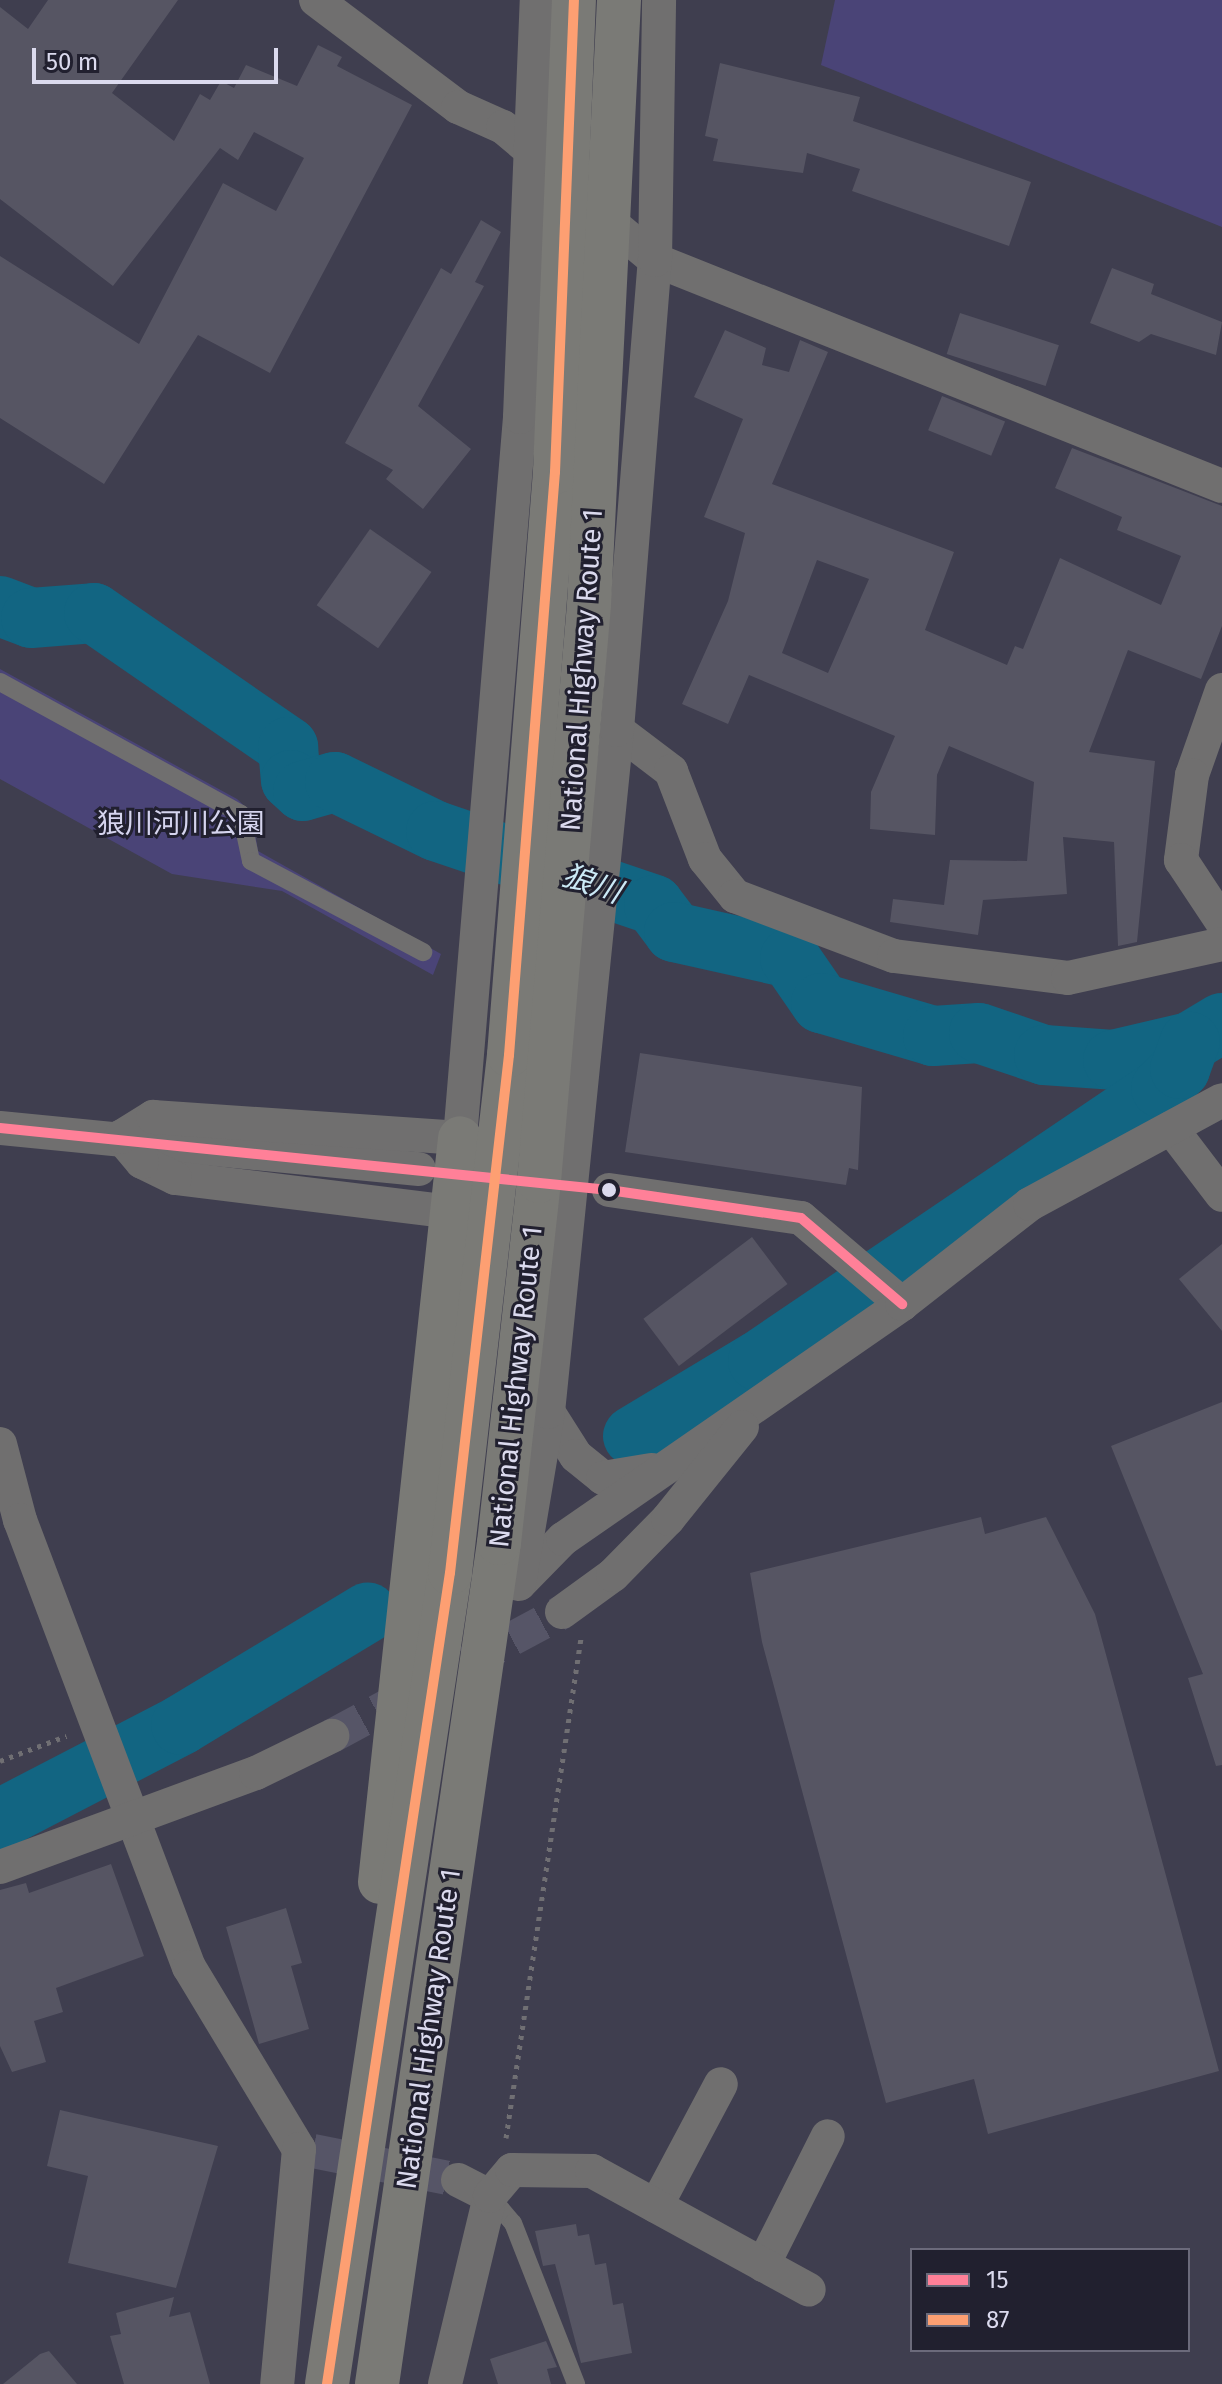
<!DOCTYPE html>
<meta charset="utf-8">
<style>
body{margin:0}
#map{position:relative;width:1222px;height:2384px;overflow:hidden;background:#3f3e4f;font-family:"Fira Sans","Noto Sans JP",sans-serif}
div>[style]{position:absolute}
.green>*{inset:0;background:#4a4477}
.river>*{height:60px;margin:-30px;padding:0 30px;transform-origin:30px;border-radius:30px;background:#126582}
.building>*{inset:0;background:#565563;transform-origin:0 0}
.minor-tunnel>*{height:34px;margin-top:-17px;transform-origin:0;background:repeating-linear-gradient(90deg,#565567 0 34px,transparent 0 51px)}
.path>*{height:5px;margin-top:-2.5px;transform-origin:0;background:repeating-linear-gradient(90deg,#706f73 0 4px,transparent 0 10px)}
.service>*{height:18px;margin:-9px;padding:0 9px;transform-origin:9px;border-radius:9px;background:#706f6f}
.minor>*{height:34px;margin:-17px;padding:0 17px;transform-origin:17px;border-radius:17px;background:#706f6f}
.trunk>*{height:44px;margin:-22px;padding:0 22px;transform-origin:22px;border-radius:22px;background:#7a7a76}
.bus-1>*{height:10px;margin:-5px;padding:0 5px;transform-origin:5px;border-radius:5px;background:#ff8098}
.bus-2>*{height:10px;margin:-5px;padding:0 5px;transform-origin:5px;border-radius:5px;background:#fd9f72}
.dots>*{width:22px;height:22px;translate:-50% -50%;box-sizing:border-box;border:4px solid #21202f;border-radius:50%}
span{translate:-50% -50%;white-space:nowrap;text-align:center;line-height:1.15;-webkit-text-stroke:6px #21202f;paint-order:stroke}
.street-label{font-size:28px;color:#dbdaee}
.park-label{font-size:28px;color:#d5d4ee}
.water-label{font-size:30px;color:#cbe9f6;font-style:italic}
.legend{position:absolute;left:910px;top:2248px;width:280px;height:104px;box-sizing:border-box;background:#21202f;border:2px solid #6b6a7b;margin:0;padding:10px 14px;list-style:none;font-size:24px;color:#dbdaee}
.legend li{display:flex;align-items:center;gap:16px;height:40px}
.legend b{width:40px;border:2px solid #6b6a7b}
.scale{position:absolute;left:32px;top:48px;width:246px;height:36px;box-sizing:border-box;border:4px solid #dbdaee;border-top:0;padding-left:10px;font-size:24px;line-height:28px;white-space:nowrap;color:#dbdaee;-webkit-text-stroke:6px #21202f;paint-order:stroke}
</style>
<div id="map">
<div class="green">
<i style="clip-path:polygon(835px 0,1222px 0,1222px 227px,821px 65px)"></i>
<i style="clip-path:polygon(0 669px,237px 799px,252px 813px,258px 851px,441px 954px,433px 975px,282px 891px,172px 874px,0 779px)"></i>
</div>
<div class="river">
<i style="left:0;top:606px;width:33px;rotate:21deg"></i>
<i style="left:31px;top:618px;width:63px;rotate:-4.5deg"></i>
<i style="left:94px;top:613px;width:236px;rotate:34.6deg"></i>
<i style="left:288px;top:747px;width:33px;rotate:85deg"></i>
<i style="left:291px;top:780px;width:16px;rotate:43deg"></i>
<i style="left:303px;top:791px;width:33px;rotate:-16deg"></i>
<i style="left:335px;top:782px;width:112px;rotate:25.9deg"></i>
<i style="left:436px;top:831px;width:230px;rotate:18.7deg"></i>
<i style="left:654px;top:905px;width:34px;rotate:53deg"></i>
<i style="left:674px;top:932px;width:119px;rotate:12.6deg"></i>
<i style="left:790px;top:958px;width:55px;rotate:55.4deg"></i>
<i style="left:821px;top:1003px;width:117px;rotate:16.4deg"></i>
<i style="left:933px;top:1036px;width:46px;rotate:-3.7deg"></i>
<i style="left:979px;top:1033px;width:69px;rotate:18.7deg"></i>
<i style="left:1044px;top:1055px;width:69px;rotate:4.1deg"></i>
<i style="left:1113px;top:1060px;width:79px;rotate:-13.2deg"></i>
<i style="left:1190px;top:1042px;width:37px;rotate:-31deg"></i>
<i style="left:633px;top:1436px;width:146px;rotate:-31deg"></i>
<i style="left:758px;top:1361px;width:487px;rotate:-34.1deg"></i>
<i style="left:1161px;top:1088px;width:27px;rotate:-45deg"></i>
<i style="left:1180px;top:1069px;width:29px;rotate:-70deg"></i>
<i style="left:0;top:1819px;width:204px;rotate:-27.4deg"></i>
<i style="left:181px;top:1725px;width:218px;rotate:-31.1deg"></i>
</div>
<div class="building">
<i style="clip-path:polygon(48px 0,178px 0,112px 93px,174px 141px,200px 94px,210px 100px,221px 81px,234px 88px,246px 65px,297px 86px,318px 45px,342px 57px,337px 66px,412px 105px,270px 373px,198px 335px,104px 484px,0 418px,0 256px,139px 344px,223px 183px,276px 211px,304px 158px,254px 132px,238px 160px,220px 148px,113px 286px,0 199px,0 7px,28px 29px)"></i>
<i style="clip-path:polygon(720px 63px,860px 97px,853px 121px,1031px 182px,1009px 246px,852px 191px,860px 169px,807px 153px,803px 173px,713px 161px,718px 139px,705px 136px)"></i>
<i style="clip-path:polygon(481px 220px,501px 232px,475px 282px,484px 286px,418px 406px,471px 449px,423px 509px,386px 479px,393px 470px,345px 443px,441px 268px,451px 274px)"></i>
<i style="clip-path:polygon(1112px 268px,1154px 284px,1151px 294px,1222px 322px,1216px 355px,1151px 334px,1139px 342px,1090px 323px)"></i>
<i style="left:960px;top:313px;width:104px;height:43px;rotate:18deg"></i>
<i style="clip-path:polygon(evenodd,725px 330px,766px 348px,762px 365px,789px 372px,800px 340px,828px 352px,772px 484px,954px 552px,925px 630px,1007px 665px,1015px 646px,1023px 649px,1060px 558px,1161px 605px,1181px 556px,1117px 530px,1122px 517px,1055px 488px,1072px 448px,1222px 506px,1222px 626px,1201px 679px,1128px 650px,1089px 752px,1155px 761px,1137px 942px,1118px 946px,1114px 842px,1063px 837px,1067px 894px,983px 900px,978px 935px,890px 922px,893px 899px,944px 905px,950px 860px,1027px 861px,1034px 782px,949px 746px,937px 775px,935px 835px,870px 829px,871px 792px,895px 736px,749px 675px,728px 724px,682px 704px,728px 601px,745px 533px,704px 517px,743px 419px,694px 397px,725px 330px,817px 560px,869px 579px,828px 673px,782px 653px,817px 560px)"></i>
<i style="left:942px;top:396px;width:68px;height:37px;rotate:22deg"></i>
<i style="left:370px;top:529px;width:75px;height:93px;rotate:35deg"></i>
<i style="clip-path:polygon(640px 1053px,862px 1087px,858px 1170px,849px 1168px,846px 1185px,625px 1152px)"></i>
<i style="left:752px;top:1237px;width:59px;height:136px;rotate:53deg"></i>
<i style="clip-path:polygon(1222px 1244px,1222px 1331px,1179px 1279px)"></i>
<i style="clip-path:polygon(1222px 1402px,1222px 1765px,1216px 1766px,1188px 1678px,1203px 1674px,1111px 1446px)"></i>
<i style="clip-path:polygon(981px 1517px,985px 1534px,1046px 1517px,1095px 1614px,1219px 2071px,988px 2134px,974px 2079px,886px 2103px,762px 1642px,750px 1573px)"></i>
<i style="clip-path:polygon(111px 1864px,144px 1956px,56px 1988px,63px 2012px,34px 2021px,46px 2062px,12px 2072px,0 2046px,0 1890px,26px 1883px,29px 1893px)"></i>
<i style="clip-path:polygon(286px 1908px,302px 1963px,291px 1966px,309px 2029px,259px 2044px,226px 1927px)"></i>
<i style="clip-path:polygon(60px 2110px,218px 2146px,176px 2288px,68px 2263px,88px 2176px,47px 2166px)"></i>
<i style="clip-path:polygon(576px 2224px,578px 2236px,589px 2234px,595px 2265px,606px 2263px,613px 2305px,623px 2303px,632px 2353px,581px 2363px,555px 2264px,543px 2266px,535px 2231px)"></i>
<i style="clip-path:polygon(174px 2297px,169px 2317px,190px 2312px,210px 2384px,124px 2384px,110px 2336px,121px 2334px,116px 2313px)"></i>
<i style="clip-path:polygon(546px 2341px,557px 2367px,547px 2369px,551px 2384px,498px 2384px,490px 2359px)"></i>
<i style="clip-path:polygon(49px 2351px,77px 2384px,3px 2384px,40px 2354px)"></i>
</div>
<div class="minor-tunnel">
<i style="left:467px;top:1663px;width:108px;rotate:-28.2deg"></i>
<i style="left:332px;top:1736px;width:97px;rotate:-28.4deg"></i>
<i style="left:313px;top:2151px;width:148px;rotate:11.3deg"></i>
</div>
<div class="path">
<i style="left:0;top:1761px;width:71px;rotate:-20.7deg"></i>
<i style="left:506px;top:2138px;width:506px;rotate:-81.47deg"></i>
</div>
<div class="service">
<i style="left:0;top:682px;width:275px;rotate:28.7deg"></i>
<i style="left:241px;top:814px;width:48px;rotate:78deg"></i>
<i style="left:251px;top:861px;width:195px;rotate:27.9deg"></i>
<i style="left:490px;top:2196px;width:35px;rotate:50deg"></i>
<i style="left:513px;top:2223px;width:173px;rotate:68.6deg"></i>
</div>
<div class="minor">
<i style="left:316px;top:0;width:178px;rotate:37deg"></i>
<i style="left:458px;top:107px;width:49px;rotate:24deg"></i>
<i style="left:503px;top:127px;width:48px;rotate:40deg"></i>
<i style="left:593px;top:208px;width:81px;rotate:40deg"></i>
<i style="left:655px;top:260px;width:610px;rotate:21.73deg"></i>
<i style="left:1222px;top:690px;width:90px;rotate:109.4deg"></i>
<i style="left:1192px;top:775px;width:86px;rotate:97.4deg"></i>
<i style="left:1181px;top:860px;width:74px;rotate:56.5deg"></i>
<i style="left:617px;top:730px;width:68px;rotate:37.2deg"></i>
<i style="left:671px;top:771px;width:94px;rotate:68.9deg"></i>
<i style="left:705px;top:859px;width:48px;rotate:51deg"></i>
<i style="left:735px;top:896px;width:170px;rotate:20.7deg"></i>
<i style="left:894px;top:956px;width:175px;rotate:7.2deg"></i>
<i style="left:1068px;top:978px;width:158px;rotate:-12.4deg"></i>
<i style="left:0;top:1128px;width:421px;rotate:5.6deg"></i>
<i style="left:1171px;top:1128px;width:84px;rotate:52.7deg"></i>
<i style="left:609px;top:1190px;width:194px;rotate:8.3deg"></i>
<i style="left:801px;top:1218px;width:133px;rotate:40.4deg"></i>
<i style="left:452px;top:1212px;width:279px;rotate:-173deg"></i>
<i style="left:175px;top:1178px;width:37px;rotate:-154deg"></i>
<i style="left:142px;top:1162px;width:33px;rotate:-130deg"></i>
<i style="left:121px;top:1137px;width:38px;rotate:-32deg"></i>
<i style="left:153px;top:1117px;width:308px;rotate:3.9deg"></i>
<i style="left:460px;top:1138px;width:723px;rotate:-85.24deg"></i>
<i style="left:520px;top:417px;width:417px;rotate:-87.7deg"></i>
<i style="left:548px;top:1412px;width:52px;rotate:57.5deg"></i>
<i style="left:576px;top:1456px;width:35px;rotate:39deg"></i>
<i style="left:603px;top:1478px;width:49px;rotate:-9.5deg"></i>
<i style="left:0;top:1444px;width:79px;rotate:75.3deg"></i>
<i style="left:20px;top:1520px;width:478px;rotate:69.3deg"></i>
<i style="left:189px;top:1967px;width:213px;rotate:58.9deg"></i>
<i style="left:299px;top:2149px;width:236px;rotate:95.3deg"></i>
<i style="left:520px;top:1583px;width:62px;rotate:-45.7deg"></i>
<i style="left:563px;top:1539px;width:412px;rotate:-34.7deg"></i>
<i style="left:902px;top:1304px;width:162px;rotate:-38deg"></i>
<i style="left:1030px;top:1204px;width:218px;rotate:-28.4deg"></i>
<i style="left:519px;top:1584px;width:174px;rotate:-80.4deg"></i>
<i style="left:548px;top:1412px;width:685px;rotate:-84.22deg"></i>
<i style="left:617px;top:730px;width:472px;rotate:-85.4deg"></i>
<i style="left:655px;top:260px;width:260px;rotate:-89.1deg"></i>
<i style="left:562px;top:1612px;width:63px;rotate:-36deg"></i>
<i style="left:613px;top:1575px;width:78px;rotate:-45.5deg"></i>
<i style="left:668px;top:1519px;width:118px;rotate:-51.2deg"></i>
<i style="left:0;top:1867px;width:273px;rotate:-20.2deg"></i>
<i style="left:256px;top:1773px;width:85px;rotate:-26deg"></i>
<i style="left:458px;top:2180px;width:36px;rotate:27deg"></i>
<i style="left:656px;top:2206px;width:138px;rotate:-62deg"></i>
<i style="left:763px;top:2265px;width:144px;rotate:-63.3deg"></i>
<i style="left:445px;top:2384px;width:193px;rotate:-76.5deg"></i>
<i style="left:490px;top:2196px;width:34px;rotate:-50deg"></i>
<i style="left:512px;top:2170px;width:80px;rotate:0.7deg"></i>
<i style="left:592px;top:2171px;width:247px;rotate:28.7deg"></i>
</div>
<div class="trunk">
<i style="left:380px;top:1882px;width:748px;rotate:-83.86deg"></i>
<i style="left:327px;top:2384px;width:820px;rotate:-81.38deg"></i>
<i style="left:450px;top:1573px;width:521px;rotate:-83.5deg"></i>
<i style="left:509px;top:1055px;width:585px;rotate:-85.49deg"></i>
<i style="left:555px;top:472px;width:472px;rotate:-87.7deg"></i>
<i style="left:377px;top:2384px;width:850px;rotate:-81.75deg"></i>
<i style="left:499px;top:1543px;width:364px;rotate:-83.7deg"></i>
<i style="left:539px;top:1181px;width:578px;rotate:-85.04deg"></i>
<i style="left:589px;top:605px;width:606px;rotate:-87.16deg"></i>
</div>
<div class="bus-1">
<i style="left:0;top:1128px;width:612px;rotate:5.81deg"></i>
<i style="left:609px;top:1190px;width:194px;rotate:8.3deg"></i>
<i style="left:801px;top:1218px;width:133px;rotate:40.4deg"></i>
</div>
<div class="bus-2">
<i style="left:327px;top:2384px;width:820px;rotate:-81.38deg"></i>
<i style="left:450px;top:1573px;width:521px;rotate:-83.5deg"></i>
<i style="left:509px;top:1055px;width:585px;rotate:-85.49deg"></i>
<i style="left:555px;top:472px;width:472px;rotate:-87.7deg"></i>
</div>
<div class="dots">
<i style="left:609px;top:1190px;background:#dbdaee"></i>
</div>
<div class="street-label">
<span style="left:582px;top:670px;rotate:-86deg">National Highway Route 1</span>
<span style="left:516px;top:1387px;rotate:-84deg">National Highway Route 1</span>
<span style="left:429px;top:2029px;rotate:-82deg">National Highway Route 1</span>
</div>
<div class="park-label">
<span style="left:181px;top:824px">狼川河川公園</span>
</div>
<div class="water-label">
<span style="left:592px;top:884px;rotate:19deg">狼川</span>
</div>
<ul class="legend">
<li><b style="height:10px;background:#ff8098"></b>15</li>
<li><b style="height:10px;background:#fd9f72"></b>87</li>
</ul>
<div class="scale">50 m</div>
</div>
